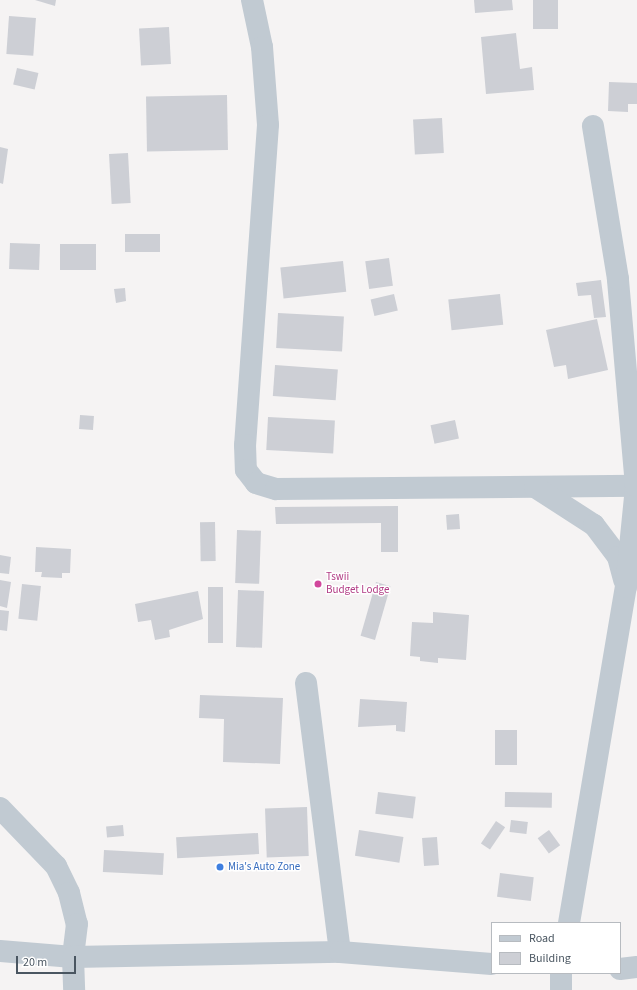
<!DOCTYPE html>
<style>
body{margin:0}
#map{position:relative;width:637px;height:990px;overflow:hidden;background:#f5f3f3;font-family:"Source Sans 3",sans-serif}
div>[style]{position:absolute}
.building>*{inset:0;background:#cdcfd5;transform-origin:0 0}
.minor>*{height:22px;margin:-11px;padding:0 11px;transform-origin:11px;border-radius:11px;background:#c1cad2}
.dots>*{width:11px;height:11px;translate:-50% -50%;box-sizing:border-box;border:2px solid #fff;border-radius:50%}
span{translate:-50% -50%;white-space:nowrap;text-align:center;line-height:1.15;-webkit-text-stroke:3px #fff;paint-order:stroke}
.hotel-label{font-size:11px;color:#b23c85}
.left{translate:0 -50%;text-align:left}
.shop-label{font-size:11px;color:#366cbe}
.legend{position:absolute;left:491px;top:922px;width:130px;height:52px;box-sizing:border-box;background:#fff;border:1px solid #b7bbc0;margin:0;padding:5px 7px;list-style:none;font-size:12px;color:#4a5661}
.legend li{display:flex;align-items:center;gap:8px;height:20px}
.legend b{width:20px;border:1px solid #b7bbc0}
.scale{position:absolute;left:16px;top:956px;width:60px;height:18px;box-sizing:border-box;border:2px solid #4a5661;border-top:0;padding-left:5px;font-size:12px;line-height:14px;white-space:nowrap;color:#4a5661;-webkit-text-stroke:3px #fff;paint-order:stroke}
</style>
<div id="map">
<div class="building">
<i style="clip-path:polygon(35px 0,56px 0,55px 6px)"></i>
<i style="clip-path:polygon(474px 0,512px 0,513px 10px,475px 13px)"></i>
<i style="left:533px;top:0;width:25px;height:29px"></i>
<i style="left:9px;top:16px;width:27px;height:38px;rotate:4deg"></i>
<i style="left:169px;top:27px;width:37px;height:30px;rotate:87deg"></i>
<i style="clip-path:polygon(516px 33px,520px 69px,532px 67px,534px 90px,486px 94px,481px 37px)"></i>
<i style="left:17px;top:68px;width:22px;height:17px;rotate:13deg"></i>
<i style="clip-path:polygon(609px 82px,637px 83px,637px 104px,628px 104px,628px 112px,608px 111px)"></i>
<i style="left:227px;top:95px;width:55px;height:81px;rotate:89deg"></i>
<i style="left:442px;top:118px;width:35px;height:29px;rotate:87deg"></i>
<i style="clip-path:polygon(0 147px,8px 149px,3px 184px,0 183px)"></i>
<i style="left:128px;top:153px;width:50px;height:19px;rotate:87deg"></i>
<i style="left:125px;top:234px;width:35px;height:18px"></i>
<i style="left:10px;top:243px;width:30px;height:26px;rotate:2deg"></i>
<i style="left:60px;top:244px;width:36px;height:26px"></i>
<i style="left:389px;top:258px;width:28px;height:24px;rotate:82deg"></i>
<i style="left:343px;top:261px;width:31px;height:63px;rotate:84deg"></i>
<i style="clip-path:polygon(601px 280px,606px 317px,594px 318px,591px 295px,578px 296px,576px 283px)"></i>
<i style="clip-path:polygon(125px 288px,126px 301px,116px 303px,114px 289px)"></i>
<i style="left:394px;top:294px;width:17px;height:24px;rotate:77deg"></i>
<i style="left:500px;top:294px;width:31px;height:52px;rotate:84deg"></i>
<i style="left:278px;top:313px;width:66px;height:35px;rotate:3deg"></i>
<i style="clip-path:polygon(597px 319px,608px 370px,568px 379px,566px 365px,554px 367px,546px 330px)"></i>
<i style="left:275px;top:365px;width:63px;height:31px;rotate:4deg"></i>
<i style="left:80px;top:415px;width:14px;height:14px;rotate:4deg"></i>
<i style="left:268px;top:417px;width:67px;height:33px;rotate:3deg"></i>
<i style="left:455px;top:420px;width:19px;height:25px;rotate:78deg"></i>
<i style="clip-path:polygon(398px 506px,398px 552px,381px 552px,381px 523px,276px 524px,275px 507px)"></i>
<i style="left:459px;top:514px;width:15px;height:13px;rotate:86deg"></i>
<i style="left:215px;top:522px;width:39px;height:15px;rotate:89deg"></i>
<i style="left:237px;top:530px;width:24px;height:53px;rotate:2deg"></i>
<i style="clip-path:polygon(36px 547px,71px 549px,70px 573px,62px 573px,62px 578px,41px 577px,42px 572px,35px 572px)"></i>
<i style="clip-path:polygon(0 555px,11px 557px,9px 574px,0 573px)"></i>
<i style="clip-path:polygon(0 580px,11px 582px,7px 608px,0 606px)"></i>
<i style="left:376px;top:582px;width:15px;height:56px;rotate:16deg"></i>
<i style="left:22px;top:584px;width:19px;height:35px;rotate:6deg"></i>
<i style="left:208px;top:587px;width:15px;height:56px"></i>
<i style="left:238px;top:590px;width:26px;height:57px;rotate:2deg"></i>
<i style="clip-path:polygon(198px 591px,203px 619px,169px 630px,170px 637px,155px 640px,151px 620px,138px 622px,135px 604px)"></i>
<i style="clip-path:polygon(0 610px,9px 611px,7px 631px,0 630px)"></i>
<i style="clip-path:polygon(433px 612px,469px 615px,466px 660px,438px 658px,438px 663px,420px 661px,420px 657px,410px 656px,412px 622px,433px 623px)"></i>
<i style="clip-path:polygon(200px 695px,283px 698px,280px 764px,223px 762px,224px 719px,199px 718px)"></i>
<i style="clip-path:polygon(360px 699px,407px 702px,405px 732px,396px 731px,396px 725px,358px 727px)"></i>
<i style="left:495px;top:730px;width:22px;height:35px"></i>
<i style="left:378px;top:792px;width:38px;height:22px;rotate:7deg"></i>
<i style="left:505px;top:792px;width:47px;height:15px;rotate:1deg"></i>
<i style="left:307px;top:807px;width:49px;height:42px;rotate:88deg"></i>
<i style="left:511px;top:820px;width:17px;height:12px;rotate:7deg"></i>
<i style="left:496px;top:821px;width:11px;height:27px;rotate:34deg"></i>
<i style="left:123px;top:825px;width:11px;height:17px;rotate:85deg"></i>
<i style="left:359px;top:830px;width:45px;height:26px;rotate:9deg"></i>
<i style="left:549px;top:830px;width:19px;height:14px;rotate:54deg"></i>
<i style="left:258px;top:833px;width:21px;height:82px;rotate:87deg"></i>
<i style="left:437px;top:837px;width:28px;height:15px;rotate:86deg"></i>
<i style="left:104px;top:850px;width:60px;height:22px;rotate:3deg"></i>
<i style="left:500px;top:873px;width:34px;height:24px;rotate:7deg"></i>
</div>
<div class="minor">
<i style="left:252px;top:0;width:48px;rotate:78deg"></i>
<i style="left:262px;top:47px;width:78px;rotate:85.6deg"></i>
<i style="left:268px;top:125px;width:321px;rotate:94.1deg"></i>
<i style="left:245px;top:445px;width:25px;rotate:88deg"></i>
<i style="left:246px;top:470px;width:16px;rotate:52deg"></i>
<i style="left:256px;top:483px;width:21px;rotate:17deg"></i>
<i style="left:276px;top:489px;width:360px;rotate:-0.5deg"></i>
<i style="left:535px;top:487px;width:70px;rotate:32.8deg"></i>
<i style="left:594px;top:525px;width:40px;rotate:53deg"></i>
<i style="left:618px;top:557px;width:24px;rotate:75deg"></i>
<i style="left:306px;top:683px;width:271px;rotate:82.8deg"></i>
<i style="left:0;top:808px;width:81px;rotate:46deg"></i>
<i style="left:56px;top:866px;width:30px;rotate:64deg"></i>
<i style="left:69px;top:893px;width:32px;rotate:76deg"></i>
<i style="left:77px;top:924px;width:33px;rotate:97deg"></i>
<i style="left:73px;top:957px;width:33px;rotate:88deg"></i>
<i style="left:569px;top:923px;width:341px;rotate:-80.4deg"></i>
<i style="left:626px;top:587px;width:101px;rotate:-84.3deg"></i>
<i style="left:636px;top:486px;width:208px;rotate:-95deg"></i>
<i style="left:618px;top:279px;width:155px;rotate:-99.3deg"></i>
<i style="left:0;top:951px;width:73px;rotate:4.7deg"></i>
<i style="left:73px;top:957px;width:267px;rotate:-1.1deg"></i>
<i style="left:340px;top:952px;width:152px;rotate:4.5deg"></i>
<i style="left:620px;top:969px;width:17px;rotate:-7deg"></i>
<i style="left:561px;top:990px;width:17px;rotate:-90deg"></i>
</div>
<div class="dots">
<i style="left:318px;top:584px;background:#d1479c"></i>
<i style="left:220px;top:867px;background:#3f7fe0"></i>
</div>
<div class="hotel-label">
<span class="left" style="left:326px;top:584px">Tswii<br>Budget Lodge</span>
</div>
<div class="shop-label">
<span class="left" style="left:228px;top:867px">Mia's Auto Zone</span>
</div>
<ul class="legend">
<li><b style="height:5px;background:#c1cad2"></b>Road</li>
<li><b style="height:11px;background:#cdcfd5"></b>Building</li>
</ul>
<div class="scale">20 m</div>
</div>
